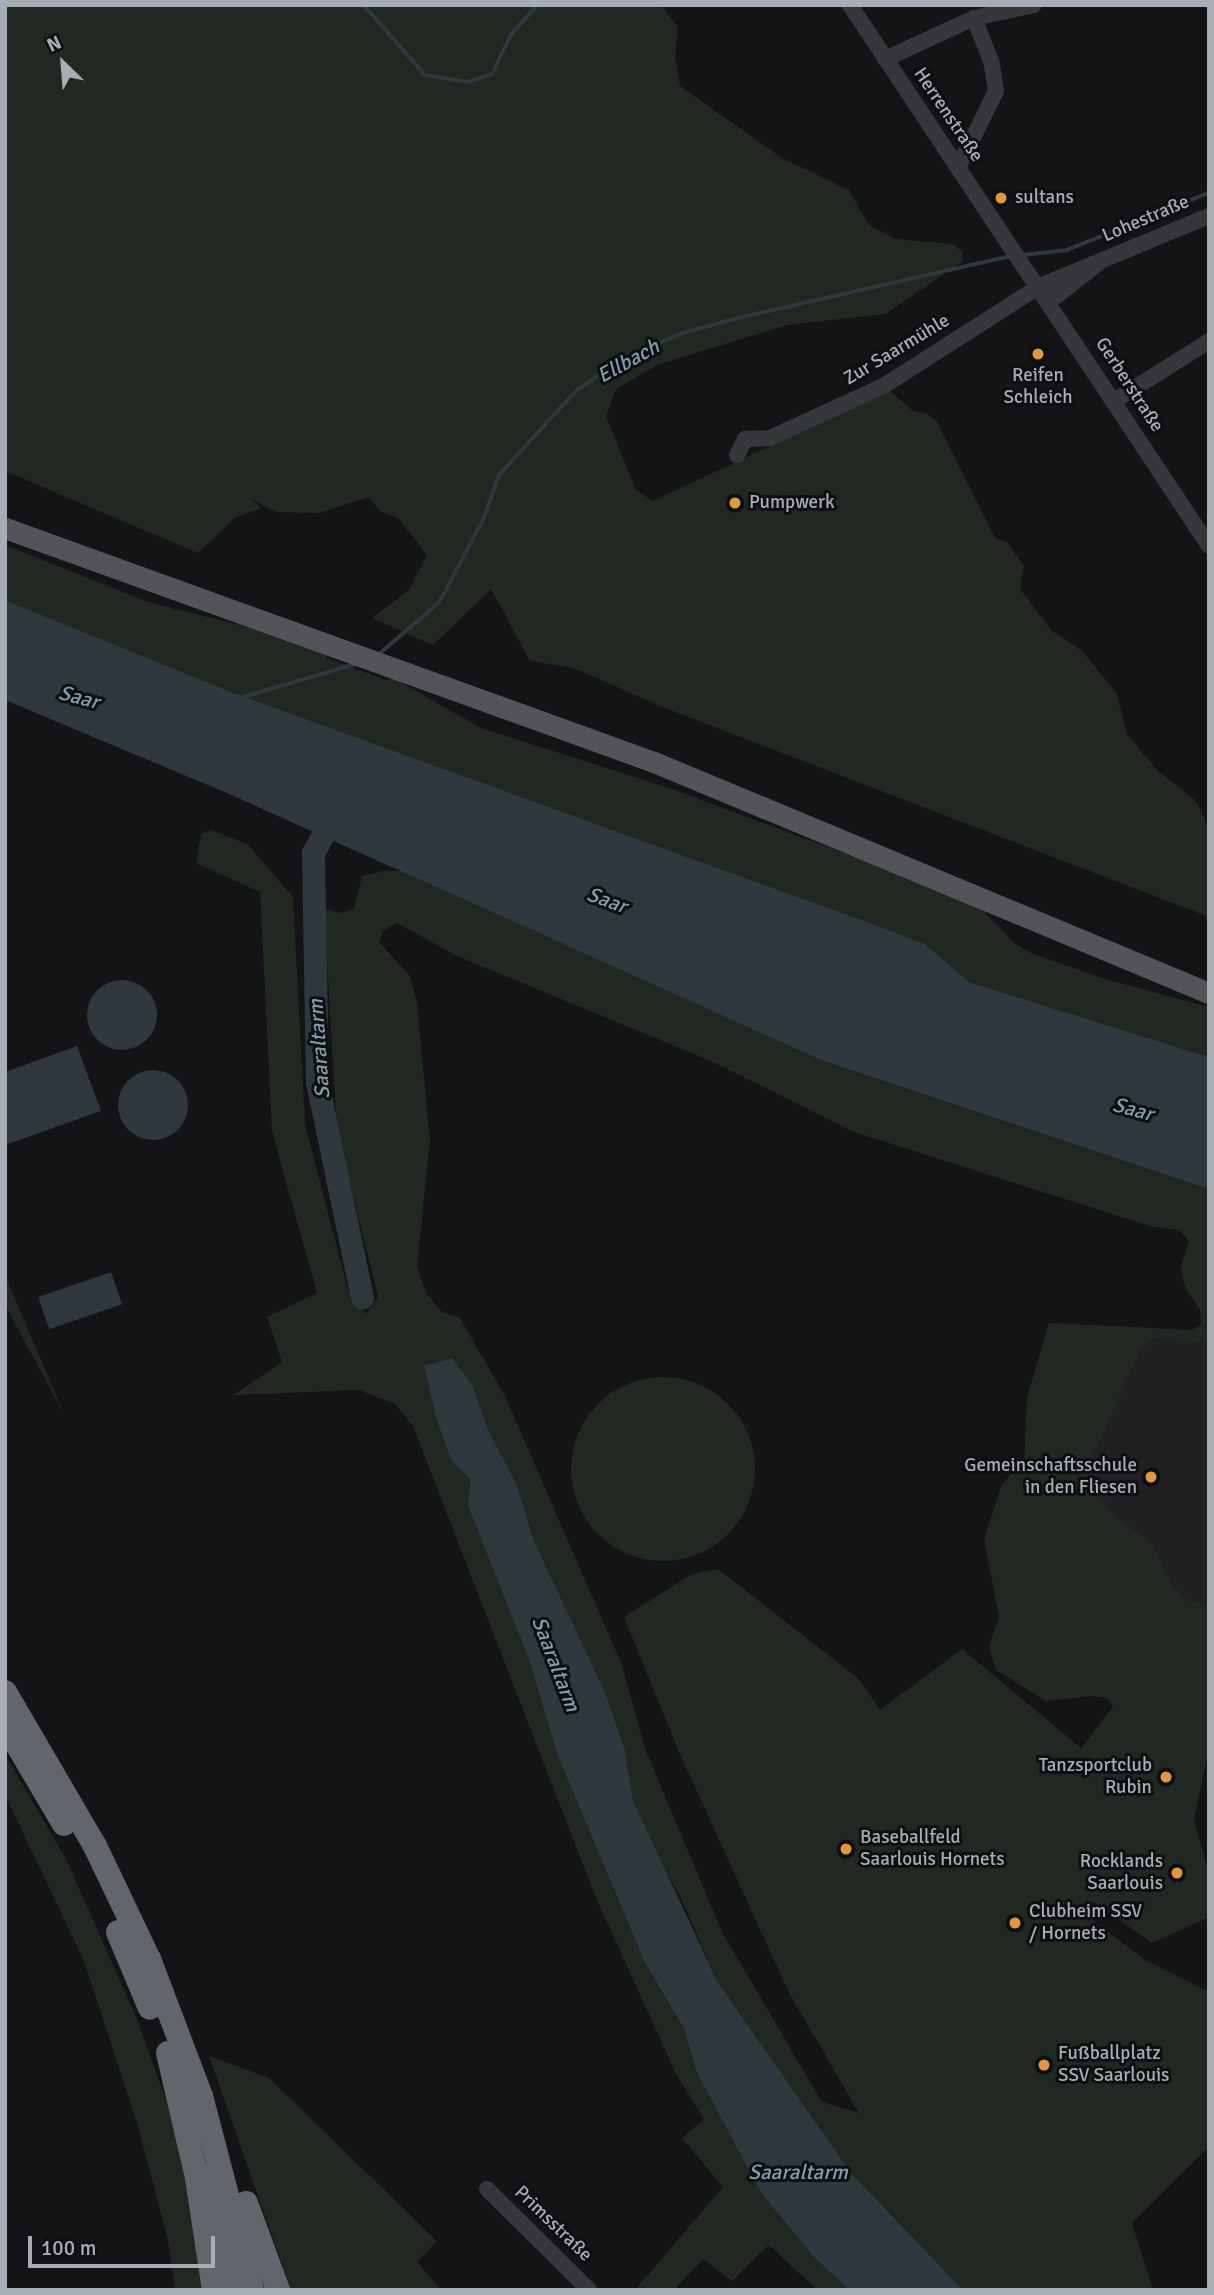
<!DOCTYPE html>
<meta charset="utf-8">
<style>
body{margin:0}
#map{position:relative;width:1214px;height:2295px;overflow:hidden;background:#141416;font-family:Signika,sans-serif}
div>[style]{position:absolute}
.built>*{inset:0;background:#202022}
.green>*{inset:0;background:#212821}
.round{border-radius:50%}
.water>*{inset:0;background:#2f383d;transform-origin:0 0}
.stream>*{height:3.5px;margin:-1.75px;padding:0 1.75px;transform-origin:1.75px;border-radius:1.75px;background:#2f383d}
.river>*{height:23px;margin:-11.5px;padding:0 11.5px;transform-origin:11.5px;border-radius:11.5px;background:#2f383d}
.minor>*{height:16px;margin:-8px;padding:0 8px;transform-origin:8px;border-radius:8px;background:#36373a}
.major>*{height:21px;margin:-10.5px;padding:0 10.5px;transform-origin:10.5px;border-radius:10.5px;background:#525459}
.highway>*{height:24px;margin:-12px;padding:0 12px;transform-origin:12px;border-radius:12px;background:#62656b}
.dots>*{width:19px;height:19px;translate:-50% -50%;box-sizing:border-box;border:4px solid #0f0f11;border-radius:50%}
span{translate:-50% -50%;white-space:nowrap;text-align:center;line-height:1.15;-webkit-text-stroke:6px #0f0f11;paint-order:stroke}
.street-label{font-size:19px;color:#a7adb4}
.poi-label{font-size:19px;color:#a7adb4}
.left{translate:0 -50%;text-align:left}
.right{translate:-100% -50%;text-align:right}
.water-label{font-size:21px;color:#829dac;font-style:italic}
.frame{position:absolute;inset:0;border:7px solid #a7adb4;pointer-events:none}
.north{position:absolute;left:28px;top:28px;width:70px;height:70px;-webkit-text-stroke:5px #0f0f11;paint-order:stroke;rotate:335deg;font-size:19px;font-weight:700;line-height:28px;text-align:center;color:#a7adb4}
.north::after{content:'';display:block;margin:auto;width:24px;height:32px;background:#a7adb4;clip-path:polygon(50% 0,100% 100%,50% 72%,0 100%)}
.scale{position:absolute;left:28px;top:2236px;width:187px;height:32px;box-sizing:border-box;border:4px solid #a7adb4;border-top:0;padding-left:9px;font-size:21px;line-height:24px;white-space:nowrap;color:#a7adb4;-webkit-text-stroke:5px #0f0f11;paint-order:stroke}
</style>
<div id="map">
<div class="built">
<i style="clip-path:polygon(1209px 1337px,1209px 1604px,1188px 1600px,1174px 1587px,1153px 1544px,1111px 1512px,1097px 1492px,1091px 1462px,1142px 1347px,1155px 1339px,1206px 1343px)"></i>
</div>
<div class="green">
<i style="clip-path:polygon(5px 5px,661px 5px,678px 27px,675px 56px,680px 86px,782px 158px,849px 190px,869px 225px,895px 239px,952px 244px,962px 251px,963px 261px,885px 314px,787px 325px,657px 365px,616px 389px,606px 416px,636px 490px,653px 501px,889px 390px,913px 411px,926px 413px,937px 422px,995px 538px,1007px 542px,1024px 566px,1020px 589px,1052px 631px,1082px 651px,1116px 692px,1127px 734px,1156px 769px,1197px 802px,1209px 829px,1209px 924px,1204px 915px,665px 708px,574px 668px,530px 661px,491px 589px,433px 645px,372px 618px,409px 590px,427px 555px,398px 518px,380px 511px,369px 497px,319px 513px,276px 512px,248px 497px,262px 508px,236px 517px,198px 553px,5px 471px)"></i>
<i style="clip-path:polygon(5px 545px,151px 603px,260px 630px,326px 653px,327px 658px,386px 680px,395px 679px,481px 728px,672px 789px,975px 902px,1014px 943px,1031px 953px,1105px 979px,1209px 1007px,1209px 1057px,969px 982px,925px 944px,881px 927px,231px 692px,5px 600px)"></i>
<i style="clip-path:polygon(evenodd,211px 830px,247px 844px,293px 897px,305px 1124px,348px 1290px,366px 1314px,378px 1296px,337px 1131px,325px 926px,326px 909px,340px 913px,354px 909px,362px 876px,383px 871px,400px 871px,821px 1060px,1209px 1189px,1209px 1337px,1206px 1343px,1155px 1339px,1142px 1347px,1091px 1462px,1097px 1492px,1111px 1512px,1153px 1544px,1174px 1587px,1188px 1600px,1209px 1604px,1209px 1748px,1194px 1820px,1209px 1874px,1209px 1917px,1152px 1943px,1094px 1902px,1087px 1916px,1145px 1960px,1209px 1992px,1209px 2147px,1132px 2223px,1153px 2290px,963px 2290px,851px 2173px,717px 1981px,681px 1898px,655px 1852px,633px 1801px,625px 1750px,605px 1692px,534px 1541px,517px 1485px,488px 1430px,473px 1386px,424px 1366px,451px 1460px,470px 1480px,468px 1506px,530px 1662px,557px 1754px,645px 1963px,684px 2030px,697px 2073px,761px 2193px,815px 2258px,849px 2290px,817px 2290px,769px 2245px,732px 2281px,703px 2259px,674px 2290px,635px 2290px,723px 2187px,682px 2138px,704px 2119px,676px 2074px,596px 1898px,413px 1426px,395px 1404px,359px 1390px,234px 1395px,282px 1362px,267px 1317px,317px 1293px,272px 1131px,260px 892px,196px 863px,201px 834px,211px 830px,397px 923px,457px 956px,711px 1061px,854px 1132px,1150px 1226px,1179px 1230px,1189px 1241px,1181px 1266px,1184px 1285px,1200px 1310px,1201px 1324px,1192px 1330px,1049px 1323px,1027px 1397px,1024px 1461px,1002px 1484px,984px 1539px,999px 1617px,989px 1647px,996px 1670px,1046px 1701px,1091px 1696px,1107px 1698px,1113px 1707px,1081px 1748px,962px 1649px,880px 1710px,859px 1679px,718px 1569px,692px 1574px,624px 1617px,679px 1752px,789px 1993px,859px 2113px,822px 2102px,722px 1932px,644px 1746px,622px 1665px,505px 1396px,460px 1318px,442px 1312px,426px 1293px,417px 1267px,430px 1140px,417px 1003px,410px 976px,379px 942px,383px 931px,397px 923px)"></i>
<i style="clip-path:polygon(5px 1275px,64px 1414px,5px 1305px)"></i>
<i class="round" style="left:571px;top:1377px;width:184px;height:184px"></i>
<i style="clip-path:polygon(5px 1754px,67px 1861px,136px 2017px,170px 2111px,193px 2199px,207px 2290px,175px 2290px,168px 2240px,138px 2126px,84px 1961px,5px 1795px)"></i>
<i style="clip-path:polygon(209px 2056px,269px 2078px,437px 2241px,417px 2262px,441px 2290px,291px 2290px)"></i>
</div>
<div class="water">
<i style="clip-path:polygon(5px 600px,231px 692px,881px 927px,925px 944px,969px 982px,1209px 1057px,1209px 1189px,821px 1060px,227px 793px,5px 700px)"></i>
<i class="round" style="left:87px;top:980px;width:70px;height:70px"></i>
<i style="clip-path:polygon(77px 1046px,101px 1111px,5px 1145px,5px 1072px)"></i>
<i class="round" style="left:118px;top:1070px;width:70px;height:70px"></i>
<i style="left:111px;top:1272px;width:34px;height:77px;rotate:71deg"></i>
<i style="clip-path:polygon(452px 1358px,473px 1386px,488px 1430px,517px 1485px,534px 1541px,605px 1692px,625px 1750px,633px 1801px,717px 1981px,851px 2173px,963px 2290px,849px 2290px,815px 2258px,761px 2193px,697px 2073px,684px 2029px,645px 1963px,557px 1754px,530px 1662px,468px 1506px,470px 1480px,451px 1460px,436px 1417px,424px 1366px)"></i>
</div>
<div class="stream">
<i style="left:364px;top:5px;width:93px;rotate:48.9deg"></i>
<i style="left:425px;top:75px;width:44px;rotate:9.2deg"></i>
<i style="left:468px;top:82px;width:25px;rotate:-18deg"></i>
<i style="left:492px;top:74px;width:43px;rotate:-64deg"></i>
<i style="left:511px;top:35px;width:40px;rotate:-49deg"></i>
<i style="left:1023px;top:255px;width:44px;rotate:-6.5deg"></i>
<i style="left:1067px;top:250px;width:153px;rotate:-21.9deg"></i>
<i style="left:379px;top:654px;width:79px;rotate:-40.4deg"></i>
<i style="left:439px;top:603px;width:96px;rotate:-62.1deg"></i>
<i style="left:484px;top:518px;width:46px;rotate:-70.8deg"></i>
<i style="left:499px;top:475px;width:115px;rotate:-47.5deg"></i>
<i style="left:577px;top:390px;width:61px;rotate:-33.7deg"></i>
<i style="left:628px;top:356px;width:60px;rotate:-22.7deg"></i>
<i style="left:683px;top:333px;width:57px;rotate:-15.3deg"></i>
<i style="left:738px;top:318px;width:280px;rotate:-12.8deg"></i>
<i style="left:243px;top:697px;width:118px;rotate:-16.3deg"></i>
</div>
<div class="river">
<i style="left:336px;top:810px;width:49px;rotate:118.1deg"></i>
<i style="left:313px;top:853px;width:229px;rotate:89deg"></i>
<i style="left:317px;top:1082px;width:220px;rotate:78.2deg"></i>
</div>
<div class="minor">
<i style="left:850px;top:5px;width:649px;rotate:56.43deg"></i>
<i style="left:885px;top:59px;width:98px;rotate:-24.7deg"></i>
<i style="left:974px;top:18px;width:61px;rotate:-12.2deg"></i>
<i style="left:958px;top:168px;width:86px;rotate:-63.7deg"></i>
<i style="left:996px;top:91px;width:30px;rotate:-99deg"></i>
<i style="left:991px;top:61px;width:46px;rotate:-111.6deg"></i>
<i style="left:1050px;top:301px;width:63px;rotate:-38deg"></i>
<i style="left:1114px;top:401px;width:112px;rotate:-32.3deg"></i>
<i style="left:737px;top:455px;width:18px;rotate:-63deg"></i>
<i style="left:745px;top:439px;width:25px;rotate:-2deg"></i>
<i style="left:770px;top:438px;width:127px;rotate:-24.7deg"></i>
<i style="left:885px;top:385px;width:184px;rotate:-32.6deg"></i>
<i style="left:1040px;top:286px;width:183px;rotate:-22.5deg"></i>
<i style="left:487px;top:2189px;width:144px;rotate:44.7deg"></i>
</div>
<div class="major">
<i style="left:5px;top:528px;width:690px;rotate:19.83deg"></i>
<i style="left:654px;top:762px;width:601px;rotate:22.6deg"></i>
</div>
<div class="highway">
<i style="left:5px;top:1692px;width:178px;rotate:59.7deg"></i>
<i style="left:95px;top:1846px;width:125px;rotate:64.5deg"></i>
<i style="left:149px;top:1959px;width:147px;rotate:69.2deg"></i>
<i style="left:201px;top:2096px;width:201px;rotate:75.3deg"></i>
<i style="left:5px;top:1724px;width:116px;rotate:59.5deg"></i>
<i style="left:118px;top:1932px;width:82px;rotate:67.2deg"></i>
<i style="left:168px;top:2053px;width:128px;rotate:76.9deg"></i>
<i style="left:197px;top:2178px;width:113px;rotate:81.4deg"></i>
<i style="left:207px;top:2175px;width:114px;rotate:76.3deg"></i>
<i style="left:246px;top:2203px;width:93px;rotate:69.8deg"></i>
</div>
<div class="dots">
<i style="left:1001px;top:198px;background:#de9844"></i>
<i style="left:1038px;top:354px;background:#de9844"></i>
<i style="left:735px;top:503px;background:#de9844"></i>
<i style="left:1151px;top:1477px;background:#de9844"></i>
<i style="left:1166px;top:1777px;background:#de9844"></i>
<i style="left:846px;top:1849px;background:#de9844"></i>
<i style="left:1177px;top:1873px;background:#de9844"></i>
<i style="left:1015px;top:1923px;background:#de9844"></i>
<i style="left:1044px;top:2065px;background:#de9844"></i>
</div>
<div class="street-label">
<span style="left:948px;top:115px;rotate:56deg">Herrenstraße</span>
<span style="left:1146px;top:219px;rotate:-23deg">Lohestraße</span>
<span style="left:897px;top:350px;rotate:-31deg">Zur Saarmühle</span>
<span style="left:1129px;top:385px;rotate:57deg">Gerberstraße</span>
<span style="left:553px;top:2224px;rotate:44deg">Primsstraße</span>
</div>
<div class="poi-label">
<span class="left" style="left:1015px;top:198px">sultans</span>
<span style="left:1038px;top:387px">Reifen<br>Schleich</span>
<span class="left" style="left:749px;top:503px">Pumpwerk</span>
<span class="right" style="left:1137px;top:1477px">Gemeinschaftsschule<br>in den Fliesen</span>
<span class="right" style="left:1152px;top:1777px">Tanzsportclub<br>Rubin</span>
<span class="left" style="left:860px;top:1849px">Baseballfeld<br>Saarlouis Hornets</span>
<span class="right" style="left:1163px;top:1873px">Rocklands<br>Saarlouis</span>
<span class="left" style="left:1029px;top:1923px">Clubheim SSV<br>/ Hornets</span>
<span class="left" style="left:1058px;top:2065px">Fußballplatz<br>SSV Saarlouis</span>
</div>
<div class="water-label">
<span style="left:628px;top:361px;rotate:-29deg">Ellbach</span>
<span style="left:79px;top:697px;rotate:15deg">Saar</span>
<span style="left:607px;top:900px;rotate:20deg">Saar</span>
<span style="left:319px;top:1049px;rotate:-94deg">Saaraltarm</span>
<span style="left:1133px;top:1109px;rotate:15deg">Saar</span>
<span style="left:556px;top:1664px;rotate:69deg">Saaraltarm</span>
<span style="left:798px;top:2172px">Saaraltarm</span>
</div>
<div class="frame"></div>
<div class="north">N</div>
<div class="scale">100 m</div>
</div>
